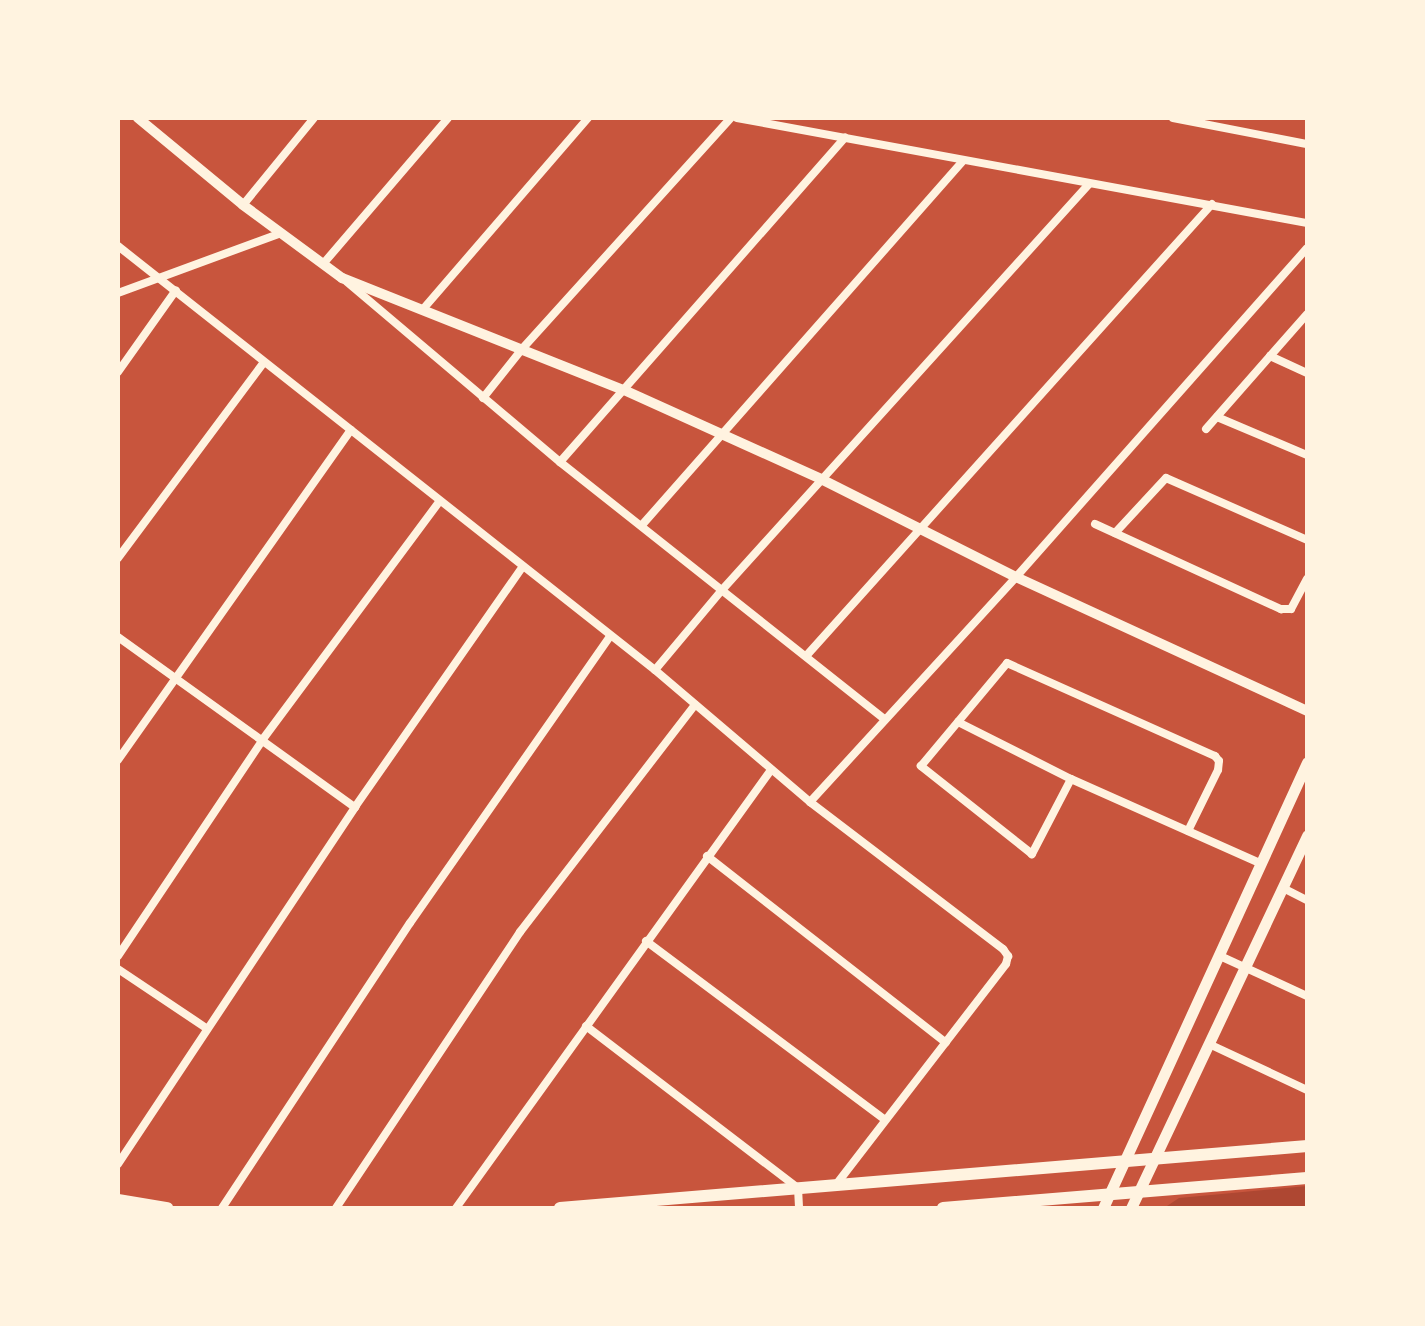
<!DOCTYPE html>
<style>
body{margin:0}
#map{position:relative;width:1425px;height:1326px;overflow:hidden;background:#c8553d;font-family:"Noto Sans",sans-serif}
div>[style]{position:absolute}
.green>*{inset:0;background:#ae4732}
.minor>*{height:8px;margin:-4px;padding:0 4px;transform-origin:4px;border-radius:4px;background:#fff3e0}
.tertiary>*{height:10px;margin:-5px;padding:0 5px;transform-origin:5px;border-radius:5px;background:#fff3e0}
.secondary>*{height:11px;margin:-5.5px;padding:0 5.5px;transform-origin:5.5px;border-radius:5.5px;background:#fff3e0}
.primary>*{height:12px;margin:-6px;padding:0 6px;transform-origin:6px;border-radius:6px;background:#fff3e0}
span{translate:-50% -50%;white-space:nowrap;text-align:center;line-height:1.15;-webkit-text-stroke:8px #fff3e0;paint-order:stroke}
.frame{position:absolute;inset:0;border:120px solid #fff3e0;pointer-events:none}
</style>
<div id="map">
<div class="green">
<i style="clip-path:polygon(1307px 1186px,1307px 1208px,1164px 1208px,1179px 1198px)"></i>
</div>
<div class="minor">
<i style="left:737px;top:118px;width:580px;rotate:10.44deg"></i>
<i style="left:1173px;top:118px;width:136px;rotate:11deg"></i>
<i style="left:243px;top:205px;width:112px;rotate:-50.8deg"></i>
<i style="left:118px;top:246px;width:684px;rotate:38.29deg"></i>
<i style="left:655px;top:670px;width:204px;rotate:40.4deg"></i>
<i style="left:810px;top:802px;width:243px;rotate:37.3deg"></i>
<i style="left:1003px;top:949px;width:9px;rotate:54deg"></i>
<i style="left:1008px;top:956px;width:8px;rotate:104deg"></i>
<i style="left:1006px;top:964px;width:279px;rotate:127.6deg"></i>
<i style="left:323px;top:264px;width:192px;rotate:-49.4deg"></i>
<i style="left:347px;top:282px;width:279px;rotate:40.2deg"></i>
<i style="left:560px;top:462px;width:412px;rotate:38.4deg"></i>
<i style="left:118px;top:293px;width:174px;rotate:-20.2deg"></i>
<i style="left:424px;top:308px;width:251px;rotate:-49.2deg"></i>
<i style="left:1270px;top:356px;width:41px;rotate:24.7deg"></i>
<i style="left:118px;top:372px;width:100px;rotate:-54.7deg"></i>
<i style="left:483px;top:398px;width:63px;rotate:-51.5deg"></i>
<i style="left:522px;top:349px;width:312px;rotate:-47.9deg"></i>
<i style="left:1217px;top:417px;width:98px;rotate:22.9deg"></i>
<i style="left:1206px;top:429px;width:153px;rotate:-48.7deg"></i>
<i style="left:560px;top:462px;width:432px;rotate:-48.7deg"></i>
<i style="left:1095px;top:524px;width:205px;rotate:24.6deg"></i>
<i style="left:1281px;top:609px;width:10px"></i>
<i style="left:1291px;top:609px;width:34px;rotate:-62deg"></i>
<i style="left:642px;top:525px;width:485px;rotate:-48.6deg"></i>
<i style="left:1115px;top:533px;width:75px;rotate:-47.2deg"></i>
<i style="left:1166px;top:478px;width:154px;rotate:23.7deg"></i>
<i style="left:118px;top:558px;width:244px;rotate:-53.3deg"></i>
<i style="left:118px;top:637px;width:292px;rotate:35.7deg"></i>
<i style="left:807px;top:655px;width:606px;rotate:-48.08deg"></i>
<i style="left:655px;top:670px;width:104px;rotate:-50.1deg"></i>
<i style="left:722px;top:590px;width:547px;rotate:-47.89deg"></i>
<i style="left:958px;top:722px;width:127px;rotate:26.8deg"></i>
<i style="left:1071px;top:779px;width:209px;rotate:24deg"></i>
<i style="left:118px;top:760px;width:404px;rotate:-54.8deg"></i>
<i style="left:1071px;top:779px;width:85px;rotate:117.5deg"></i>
<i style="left:1032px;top:854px;width:142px;rotate:-141.6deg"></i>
<i style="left:921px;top:766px;width:134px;rotate:-50.1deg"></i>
<i style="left:1007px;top:663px;width:228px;rotate:24.1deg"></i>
<i style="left:1215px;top:756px;width:6px;rotate:51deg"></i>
<i style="left:1219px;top:761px;width:9px;rotate:96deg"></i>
<i style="left:1218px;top:770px;width:68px;rotate:116.2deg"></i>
<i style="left:810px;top:802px;width:305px;rotate:-47.5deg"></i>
<i style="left:1016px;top:577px;width:439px;rotate:-48.5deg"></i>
<i style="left:707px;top:856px;width:303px;rotate:38deg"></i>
<i style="left:1283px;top:888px;width:27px;rotate:27deg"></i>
<i style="left:646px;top:941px;width:297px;rotate:36.8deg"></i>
<i style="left:118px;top:956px;width:261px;rotate:-56.2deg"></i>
<i style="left:263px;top:739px;width:295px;rotate:-53.4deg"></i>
<i style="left:1220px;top:956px;width:96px;rotate:24.7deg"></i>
<i style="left:118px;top:969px;width:106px;rotate:33.8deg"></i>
<i style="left:586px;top:1026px;width:267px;rotate:37.4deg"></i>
<i style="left:798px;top:1188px;width:20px;rotate:87deg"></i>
<i style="left:1209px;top:1044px;width:108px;rotate:25.1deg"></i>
<i style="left:118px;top:1164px;width:429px;rotate:-56.4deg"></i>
<i style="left:355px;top:807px;width:292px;rotate:-55.1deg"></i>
<i style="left:222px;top:1208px;width:341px;rotate:-56.6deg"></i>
<i style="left:410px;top:923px;width:350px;rotate:-55.1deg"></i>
<i style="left:336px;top:1208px;width:332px;rotate:-56.3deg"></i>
<i style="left:520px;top:932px;width:287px;rotate:-52.4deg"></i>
<i style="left:456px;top:1208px;width:540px;rotate:-54.28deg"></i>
</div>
<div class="tertiary">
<i style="left:138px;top:118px;width:136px;rotate:39.6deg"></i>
<i style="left:243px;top:205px;width:123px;rotate:36.4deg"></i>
<i style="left:342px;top:278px;width:303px;rotate:21.7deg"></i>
<i style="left:624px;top:390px;width:216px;rotate:24.3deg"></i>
<i style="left:821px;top:479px;width:218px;rotate:26.7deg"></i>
<i style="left:1016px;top:577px;width:320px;rotate:24.7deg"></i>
</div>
<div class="secondary">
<i style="left:1103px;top:1208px;width:490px;rotate:-65.4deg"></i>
<i style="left:1131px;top:1208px;width:412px;rotate:-64.7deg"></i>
</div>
<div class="primary">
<i style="left:118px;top:1200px;width:50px;rotate:9.3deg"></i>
<i style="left:560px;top:1208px;width:750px;rotate:-4.74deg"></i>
<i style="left:943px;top:1208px;width:365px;rotate:-4.7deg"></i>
</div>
<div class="frame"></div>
</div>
